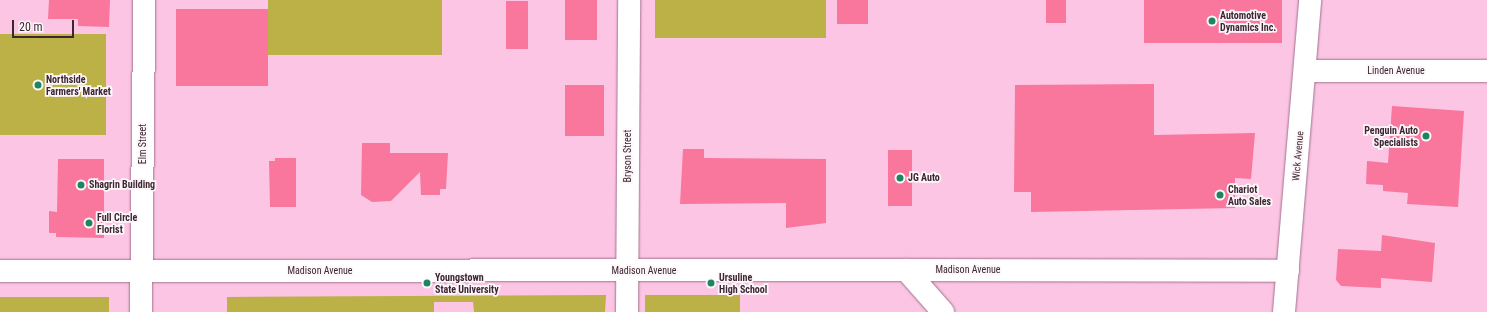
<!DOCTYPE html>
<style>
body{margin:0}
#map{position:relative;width:1487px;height:312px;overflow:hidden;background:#fcc5e4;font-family:"Roboto Condensed",sans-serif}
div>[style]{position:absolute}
.green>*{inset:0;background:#bbb147;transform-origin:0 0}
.building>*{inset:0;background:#f9769c;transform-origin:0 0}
.roads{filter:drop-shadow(0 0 1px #a3728e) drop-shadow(0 0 1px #a3728e)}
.minor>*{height:22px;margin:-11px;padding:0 11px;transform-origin:11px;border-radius:11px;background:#fff}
.tertiary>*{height:22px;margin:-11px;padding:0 11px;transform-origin:11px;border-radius:11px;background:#fff}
.dots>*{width:11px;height:11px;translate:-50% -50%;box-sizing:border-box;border:2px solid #fdf7fa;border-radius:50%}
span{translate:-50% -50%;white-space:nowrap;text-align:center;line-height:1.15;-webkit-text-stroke:3.5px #fdf7fa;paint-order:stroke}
.poi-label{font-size:10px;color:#3b2632;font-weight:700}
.left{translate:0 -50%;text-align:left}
.right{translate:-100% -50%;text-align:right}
.street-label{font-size:10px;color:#3b2632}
.scale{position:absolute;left:12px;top:20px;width:62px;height:18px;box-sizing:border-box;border:2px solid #3b2632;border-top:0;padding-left:5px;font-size:12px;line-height:14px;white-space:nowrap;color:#3b2632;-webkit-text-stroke:3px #fdf7fa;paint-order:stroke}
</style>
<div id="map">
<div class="green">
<i style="left:268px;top:0;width:174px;height:55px"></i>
<i style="left:655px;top:0;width:171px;height:38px"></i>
<i style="left:0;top:34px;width:106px;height:101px"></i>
<i style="clip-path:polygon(606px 295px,605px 312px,474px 312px,473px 302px,434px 302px,434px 312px,227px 312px,227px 297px)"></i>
<i style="left:645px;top:295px;width:95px;height:17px"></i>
<i style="left:0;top:297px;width:109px;height:15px"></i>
</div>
<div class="building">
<i style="clip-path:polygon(49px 0,110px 0,109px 27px,78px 26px,78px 19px,48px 19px)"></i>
<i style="left:565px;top:0;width:32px;height:40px"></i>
<i style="left:837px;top:0;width:31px;height:24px"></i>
<i style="left:1046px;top:0;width:20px;height:23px"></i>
<i style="left:1144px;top:0;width:138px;height:43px"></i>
<i style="left:506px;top:1px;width:22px;height:48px"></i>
<i style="left:176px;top:9px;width:92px;height:77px"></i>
<i style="clip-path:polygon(1154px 84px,1154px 135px,1255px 133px,1251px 179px,1235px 178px,1235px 208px,1031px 212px,1031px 192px,1014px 192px,1015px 85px)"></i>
<i style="left:565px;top:85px;width:39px;height:51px"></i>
<i style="clip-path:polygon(1392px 106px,1464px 111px,1458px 207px,1407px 204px,1408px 193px,1383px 191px,1383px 185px,1366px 184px,1367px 161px,1388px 163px)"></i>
<i style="clip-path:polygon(362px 143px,390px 143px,390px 153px,448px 153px,446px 189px,440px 189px,440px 195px,421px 195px,420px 172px,391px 201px,372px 202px,361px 195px)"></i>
<i style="clip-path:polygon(683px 149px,704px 149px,704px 158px,826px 159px,826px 223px,786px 228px,786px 203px,680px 204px)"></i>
<i style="left:888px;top:150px;width:24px;height:56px"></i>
<i style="clip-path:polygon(275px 158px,296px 158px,296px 207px,270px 207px,269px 161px,275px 161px)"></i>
<i style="clip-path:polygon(58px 159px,104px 159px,104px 238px,56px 237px,56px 233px,49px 233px,49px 211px,57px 212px)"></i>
<i style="clip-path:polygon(1382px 235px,1435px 243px,1432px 282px,1381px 278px,1381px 288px,1341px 286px,1336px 280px,1338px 249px,1381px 251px)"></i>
</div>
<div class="roads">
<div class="minor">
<i style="left:1305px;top:71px;width:182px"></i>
<i style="left:906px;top:270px;width:382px;rotate:0.1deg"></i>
<i style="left:627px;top:312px;width:312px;rotate:-89.6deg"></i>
</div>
<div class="tertiary">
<i style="left:0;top:271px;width:906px;rotate:-0.06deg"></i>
<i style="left:906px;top:270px;width:56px;rotate:48.6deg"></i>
<i style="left:141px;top:312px;width:312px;rotate:-89.4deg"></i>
<i style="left:1284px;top:312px;width:313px;rotate:-85.2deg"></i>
</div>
</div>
<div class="dots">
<i style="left:1212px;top:21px;background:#1d8560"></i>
<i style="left:38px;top:85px;background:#1d8560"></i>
<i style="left:1426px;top:136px;background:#1d8560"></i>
<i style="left:900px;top:178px;background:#1d8560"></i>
<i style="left:81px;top:185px;background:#1d8560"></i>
<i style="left:1220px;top:195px;background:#1d8560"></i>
<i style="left:89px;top:223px;background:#1d8560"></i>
<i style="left:427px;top:283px;background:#1d8560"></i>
<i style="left:711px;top:283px;background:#1d8560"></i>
</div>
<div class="poi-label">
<span class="left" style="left:1220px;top:21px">Automotive<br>Dynamics Inc.</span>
<span class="left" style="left:46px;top:85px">Northside<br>Farmers' Market</span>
<span class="right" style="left:1418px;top:136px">Penguin Auto<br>Specialists</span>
<span class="left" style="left:908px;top:178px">JG Auto</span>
<span class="left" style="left:89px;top:185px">Shagrin Building</span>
<span class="left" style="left:1228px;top:195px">Chariot<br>Auto Sales</span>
<span class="left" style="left:97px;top:223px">Full Circle<br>Florist</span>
<span class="left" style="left:435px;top:283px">Youngstown<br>State University</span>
<span class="left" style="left:719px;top:283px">Ursuline<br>High School</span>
</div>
<div class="street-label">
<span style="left:1396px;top:71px">Linden Avenue</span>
<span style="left:143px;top:144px;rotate:-90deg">Elm Street</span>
<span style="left:628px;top:156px;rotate:-90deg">Bryson Street</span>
<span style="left:1298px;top:156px;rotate:-85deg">Wick Avenue</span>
<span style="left:968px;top:270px">Madison Avenue</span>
<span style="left:320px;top:271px">Madison Avenue</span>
<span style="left:644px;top:271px">Madison Avenue</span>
</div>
<div class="scale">20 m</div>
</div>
